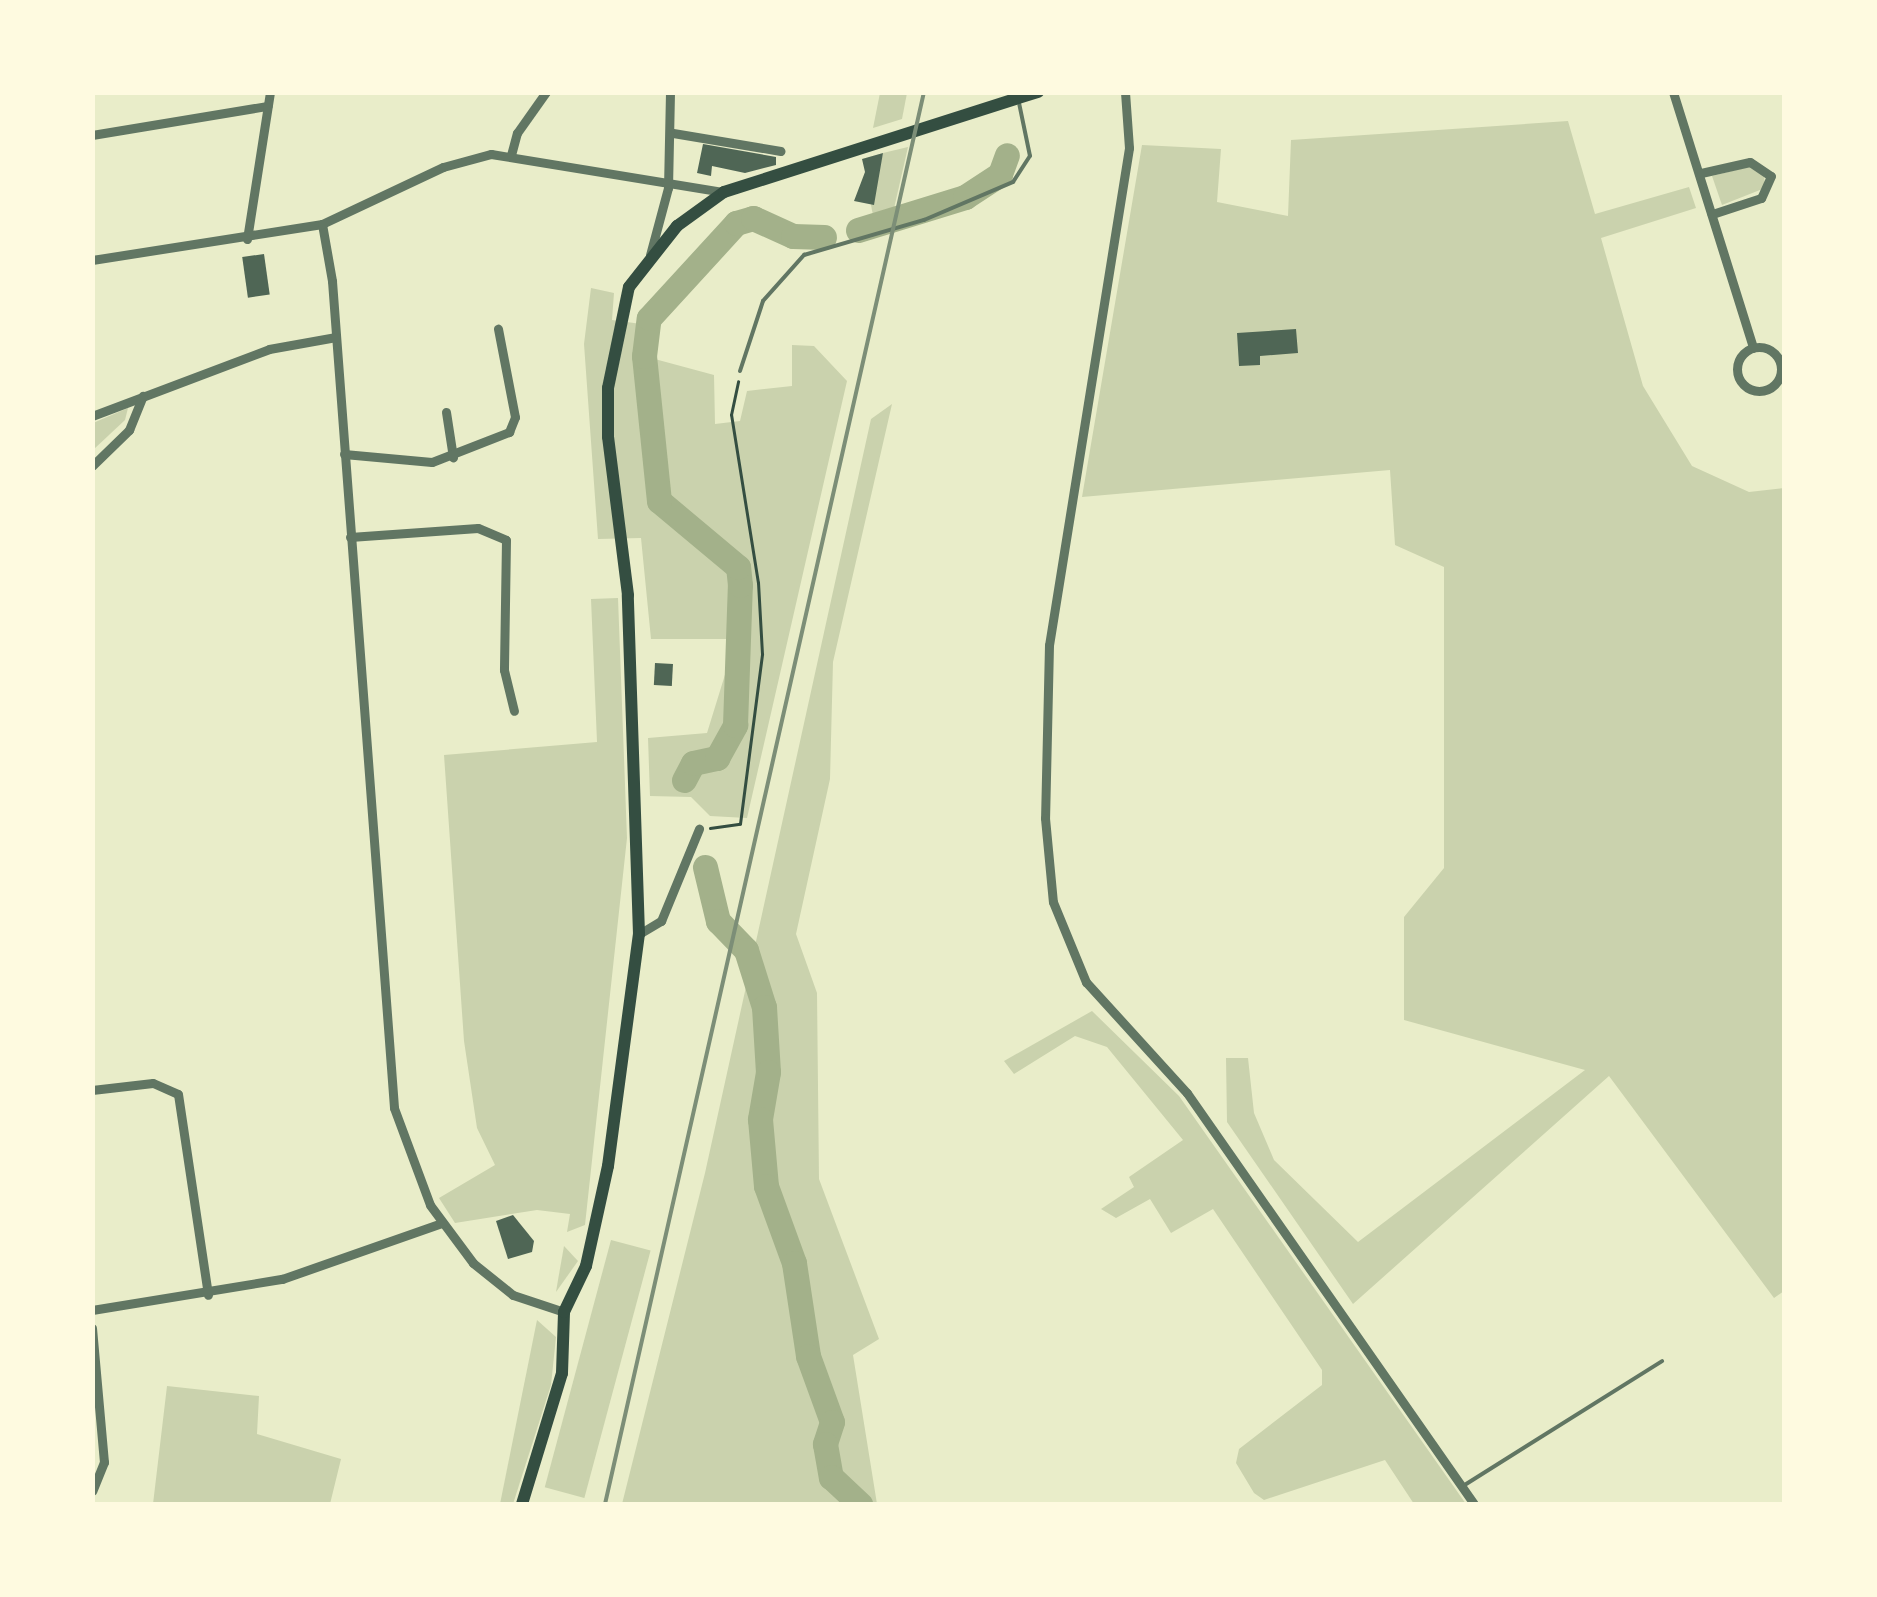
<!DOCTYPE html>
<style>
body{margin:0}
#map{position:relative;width:1877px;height:1597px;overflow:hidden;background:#e9edc9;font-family:Helvetica,sans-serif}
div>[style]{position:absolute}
.green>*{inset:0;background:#cad2ad;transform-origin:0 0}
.river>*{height:25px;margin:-12.5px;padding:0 12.5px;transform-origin:12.5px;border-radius:12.5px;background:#a3b18a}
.building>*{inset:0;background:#4f6655;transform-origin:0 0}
.path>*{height:2.5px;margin:-1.25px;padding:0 1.25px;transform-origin:1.25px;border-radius:1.25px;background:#344e41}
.service>*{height:4px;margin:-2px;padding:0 2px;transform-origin:2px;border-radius:2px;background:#617663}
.minor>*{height:9px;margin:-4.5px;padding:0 4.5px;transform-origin:4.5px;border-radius:4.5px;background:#617663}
.minor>.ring{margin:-4.5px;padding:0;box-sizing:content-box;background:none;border:9px solid #617663;border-radius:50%}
.secondary>*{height:12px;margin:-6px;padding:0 6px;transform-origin:6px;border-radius:6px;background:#344e41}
.rail>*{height:4px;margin:-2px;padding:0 2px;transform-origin:2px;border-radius:2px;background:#7c8e77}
span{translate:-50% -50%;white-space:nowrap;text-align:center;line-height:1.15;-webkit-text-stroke:10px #fefae0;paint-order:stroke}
.frame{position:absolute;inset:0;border:95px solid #fefae0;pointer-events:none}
</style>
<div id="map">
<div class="green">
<i style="clip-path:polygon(880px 93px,907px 93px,902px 119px,873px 128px)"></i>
<i style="clip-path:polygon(1568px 121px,1595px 214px,1689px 187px,1696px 208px,1601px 238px,1643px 386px,1692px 466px,1749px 492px,1784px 488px,1784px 1291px,1774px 1298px,1609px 1076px,1353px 1304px,1227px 1122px,1226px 1058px,1248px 1058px,1254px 1113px,1274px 1160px,1358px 1242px,1585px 1070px,1404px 1020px,1404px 917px,1444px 868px,1444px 567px,1395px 545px,1390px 470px,1082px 497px,1142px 145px,1221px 149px,1217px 202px,1288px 216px,1291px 140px)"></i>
<i style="clip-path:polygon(908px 147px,890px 226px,876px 231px,871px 205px,883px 153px)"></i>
<i style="clip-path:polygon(1752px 166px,1764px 174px,1765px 188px,1722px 205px,1712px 176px)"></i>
<i style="clip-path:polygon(591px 288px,614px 293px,612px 320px,656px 326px,651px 358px,714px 375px,715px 424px,740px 421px,747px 391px,792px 386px,792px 345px,814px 346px,847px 381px,747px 818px,710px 816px,691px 797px,650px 796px,648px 738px,707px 733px,736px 639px,651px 639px,641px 538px,598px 539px,584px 344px)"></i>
<i style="clip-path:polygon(892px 404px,833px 662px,830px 779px,796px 934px,817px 993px,819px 1179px,879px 1339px,853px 1355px,877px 1504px,622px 1504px,705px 1173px,871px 419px)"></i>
<i style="clip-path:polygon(128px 408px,125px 420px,93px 450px,93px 423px)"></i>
<i style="clip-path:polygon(618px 598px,627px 838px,585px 1225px,567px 1232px,570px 1214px,537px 1210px,455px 1223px,439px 1198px,495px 1165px,477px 1128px,464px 1041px,444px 755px,597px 742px,591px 599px)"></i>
<i style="clip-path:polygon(1092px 1011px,1179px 1096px,1466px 1504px,1414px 1504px,1385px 1460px,1264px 1500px,1254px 1493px,1236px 1463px,1239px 1449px,1322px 1385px,1322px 1370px,1213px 1209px,1171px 1233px,1150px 1199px,1116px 1218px,1101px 1209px,1134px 1187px,1129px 1177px,1183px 1140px,1107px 1047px,1075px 1036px,1014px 1074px,1004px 1061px)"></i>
<i style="left:611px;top:1240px;width:41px;height:256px;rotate:15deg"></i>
<i style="clip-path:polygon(564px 1246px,578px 1261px,556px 1292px,558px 1280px)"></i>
<i style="clip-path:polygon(537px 1320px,556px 1337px,551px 1385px,513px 1504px,500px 1504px)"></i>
<i style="clip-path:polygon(167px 1386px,259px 1396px,257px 1434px,341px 1459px,330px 1504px,153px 1504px)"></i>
</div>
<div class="river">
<i style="left:858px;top:230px;width:112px;rotate:-17.1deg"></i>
<i style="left:965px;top:197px;width:42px;rotate:-33.3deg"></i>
<i style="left:1000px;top:174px;width:20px;rotate:-70deg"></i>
<i style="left:684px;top:780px;width:19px;rotate:-62deg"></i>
<i style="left:693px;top:763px;width:25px;rotate:-12deg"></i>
<i style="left:717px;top:758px;width:38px;rotate:-61deg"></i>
<i style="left:735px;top:725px;width:140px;rotate:-88deg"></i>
<i style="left:740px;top:585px;width:18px;rotate:-96deg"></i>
<i style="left:738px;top:567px;width:103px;rotate:-140.1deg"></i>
<i style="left:659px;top:501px;width:146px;rotate:-95.9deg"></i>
<i style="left:644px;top:356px;width:38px;rotate:-83deg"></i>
<i style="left:649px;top:318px;width:129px;rotate:-47.5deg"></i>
<i style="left:736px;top:223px;width:18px;rotate:-16deg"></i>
<i style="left:753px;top:218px;width:44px;rotate:24.2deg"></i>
<i style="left:793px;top:236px;width:31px;rotate:2deg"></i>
<i style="left:705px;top:867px;width:56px;rotate:76.5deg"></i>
<i style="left:718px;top:921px;width:40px;rotate:46deg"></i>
<i style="left:746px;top:950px;width:60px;rotate:72.5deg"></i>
<i style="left:764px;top:1007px;width:65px;rotate:86.5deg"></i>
<i style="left:768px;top:1072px;width:48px;rotate:99.7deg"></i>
<i style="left:760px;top:1119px;width:67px;rotate:84.9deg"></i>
<i style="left:766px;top:1186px;width:82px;rotate:70deg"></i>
<i style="left:794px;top:1263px;width:94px;rotate:81.4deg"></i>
<i style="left:808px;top:1356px;width:70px;rotate:70deg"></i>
<i style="left:832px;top:1422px;width:23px;rotate:108deg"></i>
<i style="left:825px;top:1444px;width:34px;rotate:80deg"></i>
<i style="left:831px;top:1477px;width:40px;rotate:43deg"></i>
</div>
<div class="building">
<i style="clip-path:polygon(703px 144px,776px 157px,776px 165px,745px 173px,712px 166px,711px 176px,697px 173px)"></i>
<i style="clip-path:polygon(883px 153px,874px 205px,854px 201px,865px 172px,862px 159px)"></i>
<i style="left:264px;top:254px;width:41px;height:22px;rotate:82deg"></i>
<i style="clip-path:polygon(1296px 329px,1298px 353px,1260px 356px,1260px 365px,1239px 366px,1237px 333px)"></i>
<i style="left:655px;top:663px;width:18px;height:22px;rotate:3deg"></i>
<i style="clip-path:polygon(513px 1215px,534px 1241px,532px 1252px,508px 1259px,496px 1221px)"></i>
</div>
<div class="path">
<i style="left:710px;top:828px;width:30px;rotate:-8deg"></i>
<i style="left:740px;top:824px;width:171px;rotate:-82.6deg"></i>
<i style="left:762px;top:654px;width:71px;rotate:-93.2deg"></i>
<i style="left:758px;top:583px;width:170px;rotate:-99.1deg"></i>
<i style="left:731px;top:415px;width:34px;rotate:-78deg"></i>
</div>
<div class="service">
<i style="left:740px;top:371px;width:74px;rotate:-71.8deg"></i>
<i style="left:763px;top:301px;width:62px;rotate:-48.3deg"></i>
<i style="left:804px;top:255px;width:125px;rotate:-16.3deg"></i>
<i style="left:924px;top:220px;width:97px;rotate:-23.1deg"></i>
<i style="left:1013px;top:182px;width:31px;rotate:-57deg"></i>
<i style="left:1030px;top:156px;width:54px;rotate:-101.7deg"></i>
<i style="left:1463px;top:1486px;width:235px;rotate:-32.1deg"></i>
</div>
<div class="minor">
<i style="left:1125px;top:92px;width:56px;rotate:85.9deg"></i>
<i style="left:1129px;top:148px;width:503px;rotate:99.14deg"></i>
<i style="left:1049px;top:645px;width:173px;rotate:91.3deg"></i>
<i style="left:1045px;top:818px;width:84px;rotate:84.6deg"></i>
<i style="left:1053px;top:902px;width:87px;rotate:67.6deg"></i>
<i style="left:1086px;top:982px;width:150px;rotate:47.7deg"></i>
<i style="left:1187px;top:1093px;width:501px;rotate:55.07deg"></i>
<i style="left:1673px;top:92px;width:268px;rotate:72.6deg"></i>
<i style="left:673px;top:133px;width:109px;rotate:9.5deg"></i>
<i style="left:92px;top:135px;width:178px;rotate:-9.4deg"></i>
<i style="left:511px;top:155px;width:23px;rotate:-75deg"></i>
<i style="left:517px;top:133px;width:50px;rotate:-54.7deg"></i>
<i style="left:1701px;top:173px;width:50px;rotate:-12.7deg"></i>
<i style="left:1750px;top:162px;width:25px;rotate:34deg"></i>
<i style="left:1771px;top:176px;width:24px;rotate:114deg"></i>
<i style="left:1761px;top:198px;width:52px;rotate:161.9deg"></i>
<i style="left:322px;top:224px;width:58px;rotate:80deg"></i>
<i style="left:332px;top:281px;width:829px;rotate:85.71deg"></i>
<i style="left:394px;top:1108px;width:103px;rotate:69.6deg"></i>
<i style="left:430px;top:1205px;width:72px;rotate:53.4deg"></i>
<i style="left:473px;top:1263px;width:51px;rotate:38.7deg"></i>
<i style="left:513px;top:1295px;width:54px;rotate:18.4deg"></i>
<i style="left:247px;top:239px;width:149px;rotate:-81.1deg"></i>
<i style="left:650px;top:255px;width:69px;rotate:-75deg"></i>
<i style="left:668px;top:188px;width:96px;rotate:-88.8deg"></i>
<i style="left:92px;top:260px;width:233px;rotate:-8.9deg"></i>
<i style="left:322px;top:224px;width:134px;rotate:-25.2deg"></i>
<i style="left:443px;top:167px;width:50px;rotate:-15.2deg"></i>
<i style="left:491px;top:154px;width:236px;rotate:9.3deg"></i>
<i class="ring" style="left:1737px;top:347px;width:35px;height:35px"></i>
<i style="left:446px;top:412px;width:46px;rotate:81.2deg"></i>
<i style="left:92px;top:416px;width:189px;rotate:-20.7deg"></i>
<i style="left:269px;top:349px;width:68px;rotate:-10.2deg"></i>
<i style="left:344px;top:454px;width:88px;rotate:5.2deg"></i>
<i style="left:432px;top:462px;width:83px;rotate:-21.3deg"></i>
<i style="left:509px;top:432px;width:16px;rotate:-68deg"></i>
<i style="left:515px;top:417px;width:90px;rotate:-100.9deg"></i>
<i style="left:92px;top:466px;width:52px;rotate:-44.2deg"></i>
<i style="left:129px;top:430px;width:37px;rotate:-68deg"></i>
<i style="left:350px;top:537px;width:128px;rotate:-4deg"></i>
<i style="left:478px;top:528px;width:30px;rotate:23deg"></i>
<i style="left:506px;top:540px;width:130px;rotate:90.9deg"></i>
<i style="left:504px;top:670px;width:42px;rotate:76.3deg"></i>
<i style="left:639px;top:934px;width:26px;rotate:-31deg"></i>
<i style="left:661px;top:921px;width:100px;rotate:-67.6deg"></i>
<i style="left:92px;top:1090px;width:61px;rotate:-6.5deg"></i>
<i style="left:153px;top:1083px;width:27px;rotate:24deg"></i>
<i style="left:178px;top:1094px;width:203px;rotate:81.5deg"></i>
<i style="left:92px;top:1310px;width:193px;rotate:-9.3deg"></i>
<i style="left:282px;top:1279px;width:170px;rotate:-19.3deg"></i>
<i style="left:92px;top:1328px;width:135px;rotate:84.9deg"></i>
<i style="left:104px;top:1462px;width:31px;rotate:112deg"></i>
</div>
<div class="secondary">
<i style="left:522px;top:1504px;width:137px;rotate:-73deg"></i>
<i style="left:562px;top:1373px;width:61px;rotate:-88.1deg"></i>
<i style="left:564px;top:1312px;width:51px;rotate:-64.4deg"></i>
<i style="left:586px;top:1266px;width:102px;rotate:-77.6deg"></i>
<i style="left:608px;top:1166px;width:234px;rotate:-82.4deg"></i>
<i style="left:639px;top:934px;width:339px;rotate:-91.9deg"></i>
<i style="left:628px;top:595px;width:159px;rotate:-97.2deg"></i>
<i style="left:608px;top:437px;width:49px;rotate:-90deg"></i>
<i style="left:608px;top:388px;width:103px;rotate:-78.3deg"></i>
<i style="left:629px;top:287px;width:78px;rotate:-51.8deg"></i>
<i style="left:677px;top:226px;width:58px;rotate:-35.9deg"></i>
<i style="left:724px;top:192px;width:330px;rotate:-17.7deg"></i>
</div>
<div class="rail">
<i style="left:605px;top:1504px;width:1448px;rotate:-77.27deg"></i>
</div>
<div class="frame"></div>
</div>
